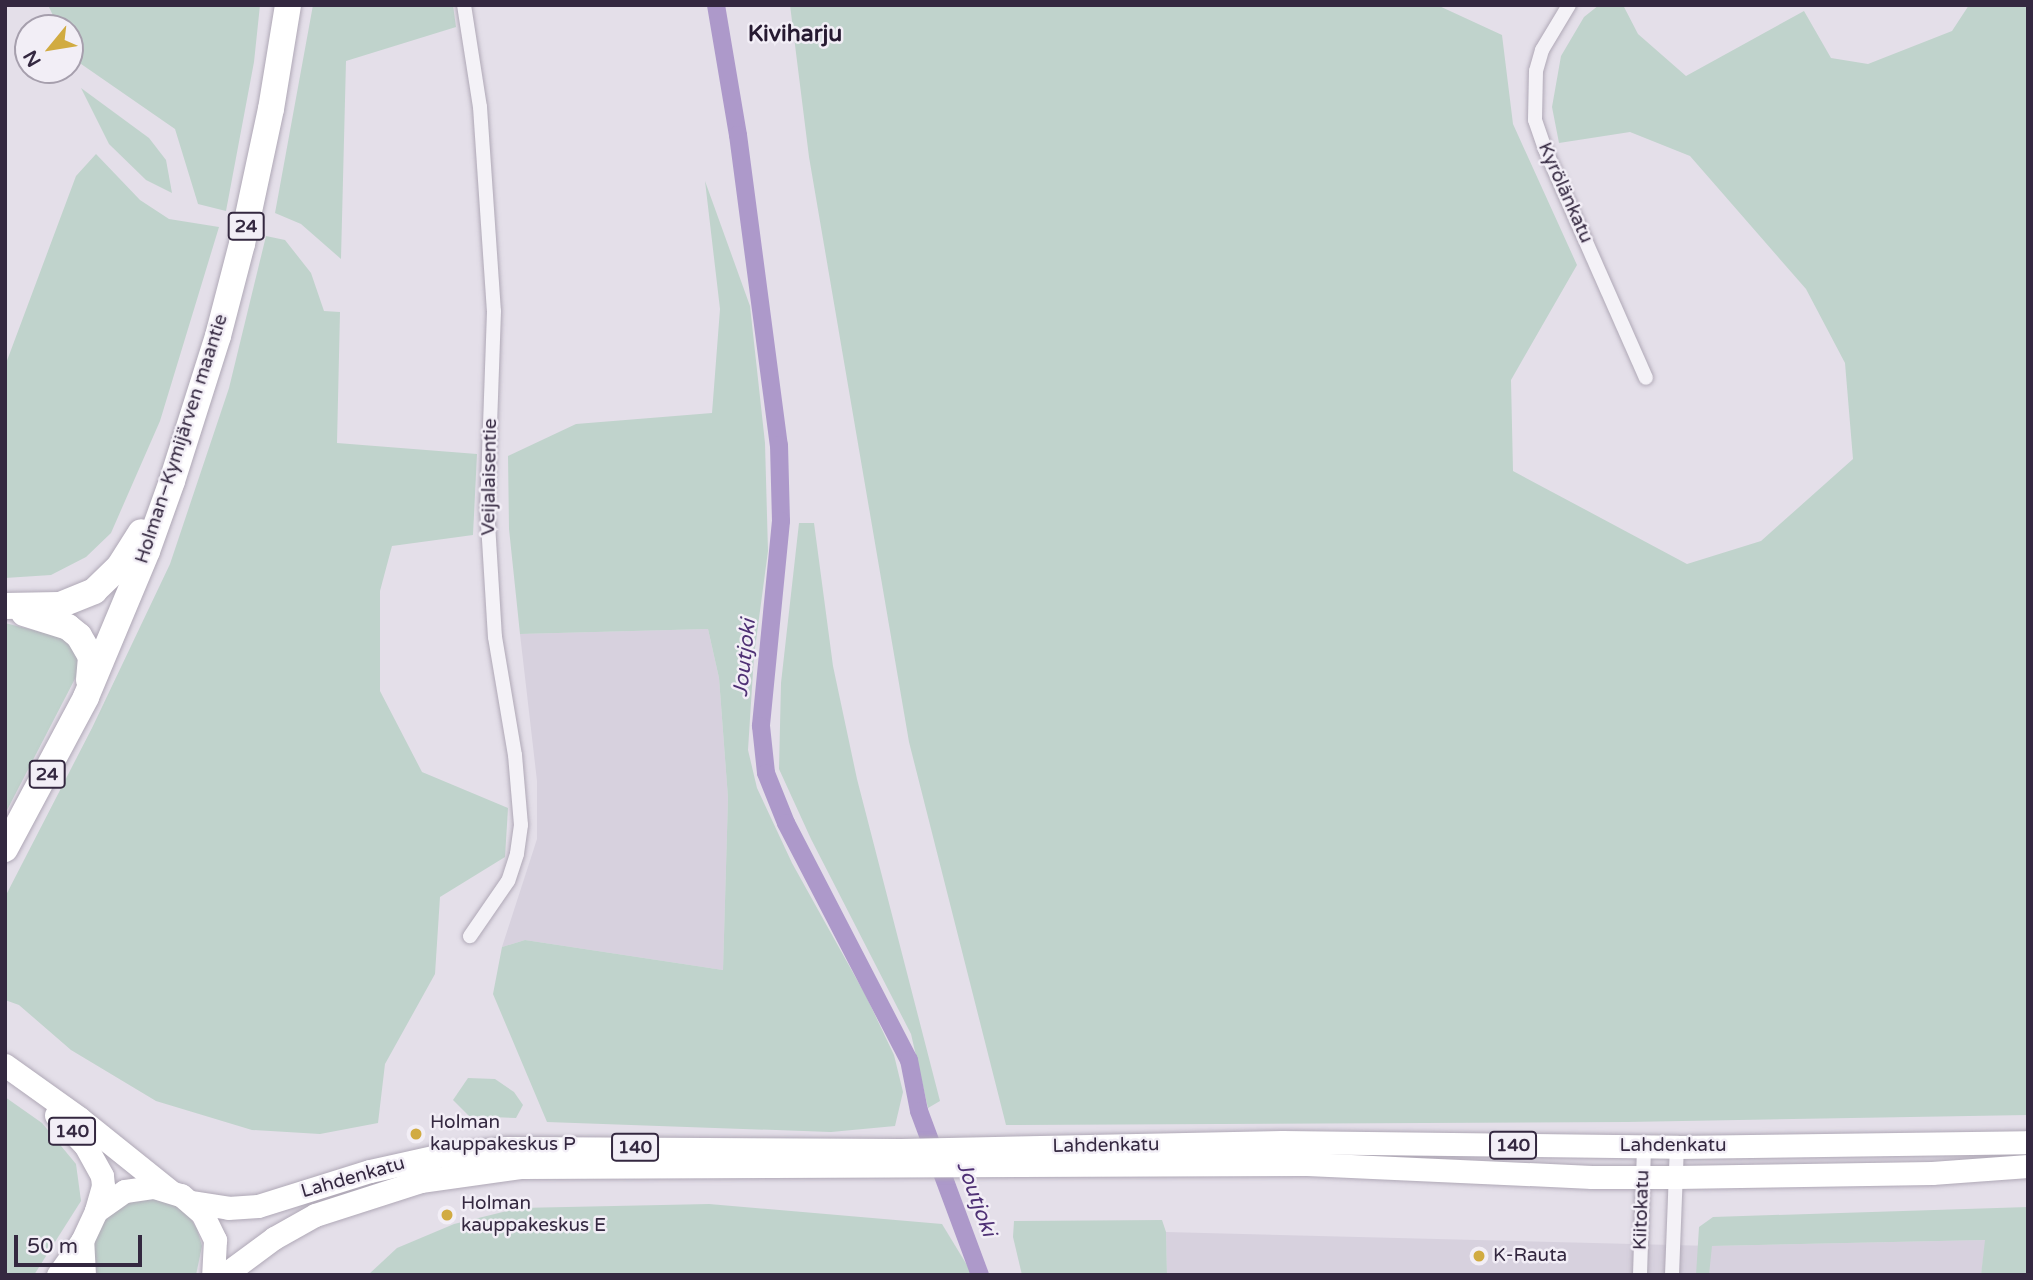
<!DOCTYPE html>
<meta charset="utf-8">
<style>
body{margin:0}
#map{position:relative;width:2033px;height:1280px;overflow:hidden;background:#e4dfe9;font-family:"Varela Round",sans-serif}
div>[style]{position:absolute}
.built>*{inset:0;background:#d7d1de}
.green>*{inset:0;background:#c0d3cc}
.canal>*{height:18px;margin:-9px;padding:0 9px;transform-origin:9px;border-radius:9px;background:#ad99ca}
.roads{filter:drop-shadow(0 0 2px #afa8b6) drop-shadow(0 0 2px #afa8b6)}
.street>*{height:14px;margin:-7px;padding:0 7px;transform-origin:7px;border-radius:7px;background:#f4f2f7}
.primary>*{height:23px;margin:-11.5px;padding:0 11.5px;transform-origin:11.5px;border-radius:11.5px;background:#fff}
.highway>*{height:26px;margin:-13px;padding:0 13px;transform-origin:13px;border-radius:13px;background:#fff}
.dots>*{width:19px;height:19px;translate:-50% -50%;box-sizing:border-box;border:4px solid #f2eef6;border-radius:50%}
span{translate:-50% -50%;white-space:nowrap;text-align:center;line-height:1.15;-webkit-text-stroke:5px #f2eef6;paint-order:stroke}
.shield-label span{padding:2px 5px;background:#f2eef6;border:2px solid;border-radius:5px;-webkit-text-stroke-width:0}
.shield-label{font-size:18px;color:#342840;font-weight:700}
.street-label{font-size:19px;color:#342840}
.poi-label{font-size:19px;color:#342840}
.left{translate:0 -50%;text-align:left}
.water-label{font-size:21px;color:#4f3175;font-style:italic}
.quarter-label{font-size:23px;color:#261a31;font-weight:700}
.frame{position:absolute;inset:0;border:7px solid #342840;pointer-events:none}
.north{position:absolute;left:14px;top:14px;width:70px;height:70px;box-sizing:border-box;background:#f2eef6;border:2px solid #a69fad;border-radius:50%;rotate:240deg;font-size:19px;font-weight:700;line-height:28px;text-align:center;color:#342840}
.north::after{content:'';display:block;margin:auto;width:24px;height:32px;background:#d1ab41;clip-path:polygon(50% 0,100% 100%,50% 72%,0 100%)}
.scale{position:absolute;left:14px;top:1235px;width:128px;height:32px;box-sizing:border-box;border:4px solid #342840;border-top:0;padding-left:9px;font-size:21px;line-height:24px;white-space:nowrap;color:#342840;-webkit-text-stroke:5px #f2eef6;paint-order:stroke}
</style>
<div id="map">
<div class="built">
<i style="clip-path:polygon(708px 629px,719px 678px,728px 798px,723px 970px,525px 940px,502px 947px,537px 839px,537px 781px,520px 634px)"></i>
<i style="clip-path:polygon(1166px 1232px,1712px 1246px,1986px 1240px,1981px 1275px,1167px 1275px)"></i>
</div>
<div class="green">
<i style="clip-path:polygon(48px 5px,260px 5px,254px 62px,226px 211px,198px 204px,175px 129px,71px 57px,70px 28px,59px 28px)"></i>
<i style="clip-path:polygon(313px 5px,453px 5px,456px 27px,346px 61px,341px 259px,301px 224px,275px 213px)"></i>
<i style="clip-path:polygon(790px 5px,1437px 5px,1502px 35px,1513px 124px,1577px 265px,1511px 380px,1513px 471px,1687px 564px,1761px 541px,1853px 459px,1845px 363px,1806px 289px,1690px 156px,1630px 132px,1559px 143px,1552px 107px,1561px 56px,1584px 17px,1599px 5px,1623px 5px,1638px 34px,1686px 76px,1804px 11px,1831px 58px,1868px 64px,1952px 31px,1969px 5px,2028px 5px,2028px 1115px,1627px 1122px,1006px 1125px,909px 742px,809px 157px)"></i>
<i style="clip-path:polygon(81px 88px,149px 138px,166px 160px,172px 193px,146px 180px,109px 144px)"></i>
<i style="clip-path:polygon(96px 154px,140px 200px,169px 219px,219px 227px,160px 421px,111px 533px,86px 557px,51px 575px,5px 578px,5px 366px,76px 176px)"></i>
<i style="clip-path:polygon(705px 181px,750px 306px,765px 443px,768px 551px,754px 656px,748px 750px,757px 788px,792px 863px,866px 996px,894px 1055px,903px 1092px,895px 1126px,831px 1132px,547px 1122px,493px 994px,502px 947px,525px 940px,723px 970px,728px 798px,719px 678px,708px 629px,520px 634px,509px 529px,508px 456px,576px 424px,712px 413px,720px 309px)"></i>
<i style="clip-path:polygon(266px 236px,285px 240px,311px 273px,324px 311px,340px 312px,337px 443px,477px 454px,473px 535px,392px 546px,380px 591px,380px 691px,422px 772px,508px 808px,505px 857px,440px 897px,435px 974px,385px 1064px,378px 1123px,320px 1134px,252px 1130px,156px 1101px,71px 1050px,19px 1005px,5px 1000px,5px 897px,92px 728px,170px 564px,229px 388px)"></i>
<i style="clip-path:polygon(799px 523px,814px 523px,833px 666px,857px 779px,940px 1101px,928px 1108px,911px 1034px,811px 839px,779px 769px,781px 683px)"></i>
<i style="clip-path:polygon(5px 623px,69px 639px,78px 653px,79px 671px,5px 814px)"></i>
<i style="clip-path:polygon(468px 1078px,495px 1079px,514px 1092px,523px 1105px,516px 1118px,469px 1116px,453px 1100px)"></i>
<i style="clip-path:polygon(5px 1097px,42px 1123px,76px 1164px,81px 1201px,34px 1275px,5px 1275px)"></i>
<i style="clip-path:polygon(154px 1196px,172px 1202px,187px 1213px,197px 1229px,202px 1246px,196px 1275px,97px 1275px,90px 1249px,94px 1230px,118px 1203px)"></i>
<i style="clip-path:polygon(709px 1204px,942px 1224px,973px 1275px,368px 1275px,397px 1248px,454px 1224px,519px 1208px)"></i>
<i style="clip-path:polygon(2028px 1207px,2028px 1275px,1981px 1275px,1985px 1240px,1712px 1246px,1709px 1275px,1696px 1275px,1699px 1227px,1713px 1217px)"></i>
<i style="clip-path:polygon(1162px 1220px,1166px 1232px,1167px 1275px,1022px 1275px,1013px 1237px,1014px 1221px)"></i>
</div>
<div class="canal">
<i style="left:716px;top:5px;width:132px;rotate:80.4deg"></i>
<i style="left:738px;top:135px;width:313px;rotate:82.5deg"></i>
<i style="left:779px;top:445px;width:76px;rotate:88.5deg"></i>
<i style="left:781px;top:521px;width:206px;rotate:95.6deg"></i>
<i style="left:761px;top:726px;width:47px;rotate:83.9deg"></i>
<i style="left:766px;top:773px;width:54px;rotate:68.2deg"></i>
<i style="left:786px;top:823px;width:267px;rotate:62.6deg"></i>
<i style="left:909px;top:1060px;width:52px;rotate:78.9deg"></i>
<i style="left:919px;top:1111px;width:175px;rotate:69.6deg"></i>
</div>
<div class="roads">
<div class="street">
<i style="left:464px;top:5px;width:103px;rotate:81.1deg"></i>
<i style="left:480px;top:107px;width:204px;rotate:86.1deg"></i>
<i style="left:494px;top:311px;width:196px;rotate:92deg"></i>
<i style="left:487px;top:507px;width:130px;rotate:86.5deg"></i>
<i style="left:495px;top:637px;width:120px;rotate:80.4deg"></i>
<i style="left:515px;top:755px;width:70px;rotate:85.1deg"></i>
<i style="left:521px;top:825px;width:29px;rotate:98deg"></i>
<i style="left:517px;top:854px;width:28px;rotate:108deg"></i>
<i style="left:508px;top:881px;width:67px;rotate:124.6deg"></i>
<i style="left:1569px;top:5px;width:52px;rotate:121deg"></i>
<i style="left:1542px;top:50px;width:22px;rotate:106deg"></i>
<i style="left:1536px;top:71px;width:49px;rotate:91.2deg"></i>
<i style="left:1535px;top:120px;width:31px;rotate:71deg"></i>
<i style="left:1545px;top:149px;width:250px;rotate:66.2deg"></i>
<i style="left:1640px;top:1275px;width:129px;rotate:-88.2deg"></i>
<i style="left:1672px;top:1275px;width:128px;rotate:-87.8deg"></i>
</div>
<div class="primary">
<i style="left:5px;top:1065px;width:91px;rotate:35.6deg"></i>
<i style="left:79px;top:1118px;width:115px;rotate:38.7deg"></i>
<i style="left:56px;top:1115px;width:42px;rotate:46deg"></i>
<i style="left:85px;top:1145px;width:35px;rotate:61deg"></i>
<i style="left:102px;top:1176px;width:10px;rotate:84deg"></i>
<i style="left:103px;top:1186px;width:26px;rotate:106deg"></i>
<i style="left:192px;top:1202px;width:36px;rotate:9deg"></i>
<i style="left:228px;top:1208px;width:30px;rotate:-4deg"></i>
<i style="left:258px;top:1206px;width:117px;rotate:-17.4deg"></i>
<i style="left:370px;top:1171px;width:69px;rotate:-12.6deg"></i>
<i style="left:437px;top:1156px;width:69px;rotate:-6.6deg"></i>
<i style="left:506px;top:1148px;width:395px;rotate:0.3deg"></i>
<i style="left:901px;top:1150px;width:381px;rotate:-1.2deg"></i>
<i style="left:1282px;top:1142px;width:395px;rotate:0.7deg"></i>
<i style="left:1677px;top:1147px;width:351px;rotate:-0.8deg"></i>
<i style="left:58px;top:1275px;width:42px;rotate:-54.8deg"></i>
<i style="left:84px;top:1275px;width:34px;rotate:-93deg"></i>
<i style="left:82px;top:1241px;width:33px;rotate:-65deg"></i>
<i style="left:96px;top:1211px;width:35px;rotate:-35deg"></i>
<i style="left:125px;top:1191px;width:29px;rotate:-8deg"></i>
<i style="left:154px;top:1187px;width:28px;rotate:17deg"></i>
<i style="left:181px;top:1195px;width:28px;rotate:41deg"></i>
<i style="left:202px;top:1213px;width:30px;rotate:64deg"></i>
<i style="left:215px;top:1240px;width:35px;rotate:93deg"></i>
<i style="left:224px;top:1275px;width:62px;rotate:-36.5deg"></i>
<i style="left:274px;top:1238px;width:47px;rotate:-29.3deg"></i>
<i style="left:315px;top:1215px;width:111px;rotate:-17.8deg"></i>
<i style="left:421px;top:1181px;width:101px;rotate:-8deg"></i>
<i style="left:521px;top:1167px;width:786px;rotate:-0.22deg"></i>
<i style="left:1307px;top:1164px;width:285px;rotate:2.6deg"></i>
<i style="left:1592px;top:1177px;width:84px"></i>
<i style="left:1676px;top:1177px;width:256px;rotate:-0.9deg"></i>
<i style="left:1932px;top:1173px;width:96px;rotate:-4.2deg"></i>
</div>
<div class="highway">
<i style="left:5px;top:606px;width:55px;rotate:-1deg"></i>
<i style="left:60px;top:605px;width:37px;rotate:-22deg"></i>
<i style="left:94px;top:591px;width:35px;rotate:-44deg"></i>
<i style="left:119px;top:567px;width:41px;rotate:-57.8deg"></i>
<i style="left:24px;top:613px;width:46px;rotate:17.7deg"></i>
<i style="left:68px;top:627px;width:14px;rotate:39deg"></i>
<i style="left:79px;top:636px;width:24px;rotate:60deg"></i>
<i style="left:91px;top:657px;width:23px;rotate:95deg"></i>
<i style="left:5px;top:849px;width:172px;rotate:-61.9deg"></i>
<i style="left:86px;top:697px;width:158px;rotate:-67.3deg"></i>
<i style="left:147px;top:551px;width:74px;rotate:-70.3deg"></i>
<i style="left:172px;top:481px;width:152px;rotate:-72.4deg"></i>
<i style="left:218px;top:336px;width:95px;rotate:-75.4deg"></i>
<i style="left:242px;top:244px;width:138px;rotate:-77.9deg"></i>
<i style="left:271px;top:109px;width:105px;rotate:-80.7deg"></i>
</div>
</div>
<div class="dots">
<i style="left:416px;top:1134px;background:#d1ab41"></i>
<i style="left:447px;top:1215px;background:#d1ab41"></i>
<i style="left:1479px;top:1256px;background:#d1ab41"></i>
</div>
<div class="shield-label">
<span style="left:246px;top:226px">24</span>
<span style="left:47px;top:774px">24</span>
<span style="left:72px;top:1131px">140</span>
<span style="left:1513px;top:1145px">140</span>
<span style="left:635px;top:1147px">140</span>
</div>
<div class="street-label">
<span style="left:1565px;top:193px;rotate:66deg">Kyrölänkatu</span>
<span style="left:182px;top:439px;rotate:-72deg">Holman–Kymijärven maantie</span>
<span style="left:490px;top:477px;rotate:-89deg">Veijalaisentie</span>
<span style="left:1106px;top:1146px;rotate:-1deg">Lahdenkatu</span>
<span style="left:1673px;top:1146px">Lahdenkatu</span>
<span style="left:353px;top:1178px;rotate:-16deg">Lahdenkatu</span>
<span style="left:1642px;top:1210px;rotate:-88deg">Kiitokatu</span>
</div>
<div class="poi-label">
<span class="left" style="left:430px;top:1134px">Holman<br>kauppakeskus P</span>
<span class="left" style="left:461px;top:1215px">Holman<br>kauppakeskus E</span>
<span class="left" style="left:1493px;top:1256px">K-Rauta</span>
</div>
<div class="water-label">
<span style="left:745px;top:658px;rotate:-84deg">Joutjoki</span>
<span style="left:976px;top:1199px;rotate:70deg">Joutjoki</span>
</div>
<div class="quarter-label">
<span style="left:795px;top:34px">Kiviharju</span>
</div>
<div class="frame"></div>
<div class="north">N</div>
<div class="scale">50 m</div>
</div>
